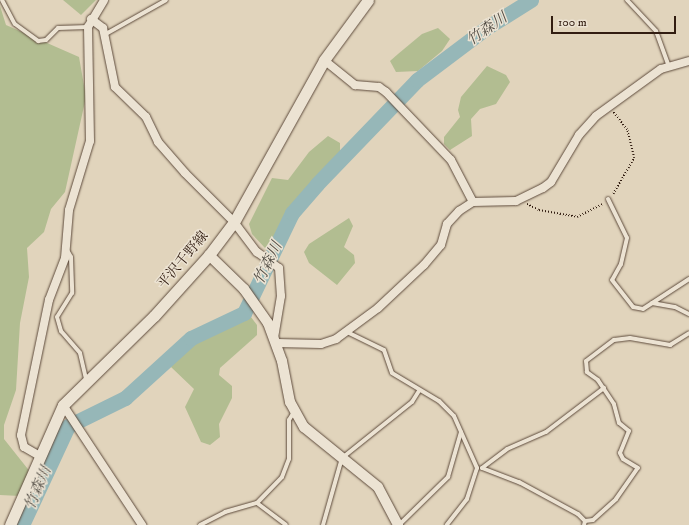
<!DOCTYPE html>
<meta charset="utf-8">
<style>
body{margin:0}
#map{position:relative;width:689px;height:525px;overflow:hidden;background:#e1d4bc;font-family:"IM FELL DW Pica","Noto Serif JP",serif}
div>[style]{position:absolute}
.green>*{inset:0;background:#b2bd91}
.river>*{height:15px;margin:-7.5px;padding:0 7.5px;transform-origin:7.5px;border-radius:7.5px;background:#96b7b8}
.path>*{height:1.5px;margin-top:-0.75px;transform-origin:0;background:repeating-linear-gradient(90deg,#321d11 0 1px,transparent 0 3px)}
.roads{filter:drop-shadow(0 0 1px #5e4b3c) drop-shadow(0 0 1px #5e4b3c)}
.service>*{height:4px;margin:-2px;padding:0 2px;transform-origin:2px;border-radius:2px;background:#ece3d3}
.minor>*{height:8px;margin:-4px;padding:0 4px;transform-origin:4px;border-radius:4px;background:#ece3d3}
.tertiary>*{height:10px;margin:-5px;padding:0 5px;transform-origin:5px;border-radius:5px;background:#ece3d3}
.secondary>*{height:11px;margin:-5.5px;padding:0 5.5px;transform-origin:5.5px;border-radius:5.5px;background:#ece3d3}
span{translate:-50% -50%;white-space:nowrap;text-align:center;line-height:1.15;-webkit-text-stroke:3px #ece3d3;paint-order:stroke}
.street-label{font-size:14px;color:#321d11}
.water-label{font-size:15px;color:#504b43;font-style:italic}
.scale{position:absolute;left:551px;top:16px;width:125px;height:18px;box-sizing:border-box;border:2px solid #321d11;border-top:0;padding-left:5px;font-size:12px;line-height:14px;white-space:nowrap;color:#321d11;-webkit-text-stroke:3px #ece3d3;paint-order:stroke}
</style>
<div id="map">
<div class="green">
<i style="clip-path:polygon(63px 0,96px 0,81px 15px)"></i>
<i style="clip-path:polygon(0 6px,6px 25px,79px 57px,86px 97px,65px 192px,51px 209px,44px 232px,27px 248px,29px 277px,20px 323px,16px 390px,4px 425px,4px 439px,31px 473px,20px 496px,0 495px)"></i>
<i style="clip-path:polygon(438px 28px,450px 39px,442px 51px,418px 71px,396px 72px,390px 61px,398px 54px,422px 34px)"></i>
<i style="clip-path:polygon(487px 66px,506px 75px,510px 82px,496px 104px,480px 109px,471px 119px,472px 136px,450px 150px,444px 144px,444px 137px,460px 117px,458px 110px,461px 97px)"></i>
<i style="clip-path:polygon(328px 136px,340px 143px,340px 156px,306px 192px,282px 223px,276px 238px,265px 248px,252px 234px,249px 224px,272px 178px,288px 180px,309px 152px)"></i>
<i style="clip-path:polygon(349px 218px,353px 226px,344px 247px,354px 255px,355px 263px,337px 285px,309px 263px,304px 252px,309px 244px)"></i>
<i style="clip-path:polygon(251px 317px,257px 325px,257px 335px,220px 368px,219px 375px,232px 386px,232px 398px,219px 424px,220px 437px,210px 445px,201px 442px,185px 407px,194px 389px,171px 367px,174px 358px,194px 342px)"></i>
</div>
<div class="river">
<i style="left:22px;top:525px;width:109px;rotate:-65.1deg"></i>
<i style="left:68px;top:426px;width:64px;rotate:-26.2deg"></i>
<i style="left:125px;top:398px;width:89px;rotate:-42.3deg"></i>
<i style="left:191px;top:338px;width:59px;rotate:-25.3deg"></i>
<i style="left:244px;top:313px;width:111px;rotate:-64.4deg"></i>
<i style="left:292px;top:213px;width:38px;rotate:-49deg"></i>
<i style="left:317px;top:184px;width:144px;rotate:-46.1deg"></i>
<i style="left:417px;top:80px;width:86px;rotate:-37deg"></i>
<i style="left:486px;top:28px;width:53px;rotate:-31.9deg"></i>
</div>
<div class="path">
<i style="left:613px;top:194px;width:42px;rotate:-59.7deg"></i>
<i style="left:634px;top:158px;width:29px;rotate:-104deg"></i>
<i style="left:627px;top:130px;width:23px;rotate:-128deg"></i>
<i style="left:527px;top:204px;width:13px;rotate:27deg"></i>
<i style="left:539px;top:210px;width:39px;rotate:10deg"></i>
<i style="left:577px;top:217px;width:29px;rotate:-27deg"></i>
</div>
<div class="roads">
<div class="service">
<i style="left:2px;top:0;width:27px;rotate:62deg"></i>
<i style="left:15px;top:24px;width:29px;rotate:36deg"></i>
<i style="left:38px;top:41px;width:8px;rotate:-7deg"></i>
<i style="left:46px;top:40px;width:17px;rotate:-45deg"></i>
<i style="left:58px;top:28px;width:30px;rotate:-2deg"></i>
<i style="left:627px;top:0;width:42px;rotate:46.9deg"></i>
<i style="left:656px;top:31px;width:37px;rotate:70deg"></i>
<i style="left:104px;top:35px;width:71px;rotate:-29.4deg"></i>
<i style="left:608px;top:199px;width:43px;rotate:64deg"></i>
<i style="left:627px;top:238px;width:27px;rotate:103deg"></i>
<i style="left:621px;top:264px;width:18px;rotate:119deg"></i>
<i style="left:612px;top:280px;width:34px;rotate:52deg"></i>
<i style="left:633px;top:307px;width:10px;rotate:11deg"></i>
<i style="left:643px;top:309px;width:55px;rotate:-33.1deg"></i>
<i style="left:67px;top:250px;width:8px;rotate:60deg"></i>
<i style="left:71px;top:257px;width:36px;rotate:88deg"></i>
<i style="left:72px;top:293px;width:28px;rotate:122deg"></i>
<i style="left:57px;top:317px;width:15px;rotate:74deg"></i>
<i style="left:61px;top:331px;width:29px;rotate:49deg"></i>
<i style="left:80px;top:353px;width:28px;rotate:77deg"></i>
<i style="left:652px;top:303px;width:23px;rotate:10deg"></i>
<i style="left:675px;top:307px;width:16px;rotate:27deg"></i>
<i style="left:345px;top:331px;width:43px;rotate:26deg"></i>
<i style="left:384px;top:350px;width:24px;rotate:71deg"></i>
<i style="left:392px;top:373px;width:55px;rotate:30.8deg"></i>
<i style="left:439px;top:401px;width:21px;rotate:45deg"></i>
<i style="left:454px;top:416px;width:57px;rotate:66.1deg"></i>
<i style="left:477px;top:468px;width:33px;rotate:108deg"></i>
<i style="left:467px;top:499px;width:33px;rotate:128deg"></i>
<i style="left:482px;top:468px;width:31px;rotate:-37deg"></i>
<i style="left:507px;top:449px;width:43px;rotate:-23.6deg"></i>
<i style="left:546px;top:432px;width:73px;rotate:-37.2deg"></i>
<i style="left:482px;top:468px;width:40px;rotate:21deg"></i>
<i style="left:519px;top:482px;width:67px;rotate:28.5deg"></i>
<i style="left:578px;top:514px;width:10px;rotate:45deg"></i>
<i style="left:585px;top:521px;width:4px;rotate:104deg"></i>
<i style="left:257px;top:503px;width:36px;rotate:37deg"></i>
<i style="left:585px;top:521px;width:8px;rotate:-7deg"></i>
<i style="left:593px;top:520px;width:31px;rotate:-42deg"></i>
<i style="left:616px;top:499px;width:38px;rotate:-55deg"></i>
<i style="left:638px;top:468px;width:17px;rotate:-149deg"></i>
<i style="left:623px;top:459px;width:7px;rotate:-117deg"></i>
<i style="left:620px;top:453px;width:24px;rotate:-68deg"></i>
<i style="left:629px;top:431px;width:13px;rotate:-141deg"></i>
<i style="left:619px;top:423px;width:20px;rotate:-105deg"></i>
<i style="left:614px;top:404px;width:29px;rotate:-124deg"></i>
<i style="left:598px;top:380px;width:14px;rotate:-144deg"></i>
<i style="left:587px;top:372px;width:11px;rotate:-95deg"></i>
<i style="left:586px;top:361px;width:35px;rotate:-37deg"></i>
<i style="left:614px;top:340px;width:16px;rotate:-7deg"></i>
<i style="left:630px;top:338px;width:41px;rotate:9.9deg"></i>
<i style="left:670px;top:345px;width:22px;rotate:-32deg"></i>
<i style="left:200px;top:525px;width:28px;rotate:-27deg"></i>
<i style="left:225px;top:512px;width:33px;rotate:-16deg"></i>
<i style="left:257px;top:503px;width:36px;rotate:-46deg"></i>
<i style="left:282px;top:477px;width:19px;rotate:-69deg"></i>
<i style="left:289px;top:459px;width:39px;rotate:-90deg"></i>
<i style="left:289px;top:420px;width:9px;rotate:-58deg"></i>
<i style="left:323px;top:525px;width:70px;rotate:-74.2deg"></i>
<i style="left:342px;top:458px;width:90px;rotate:-38.7deg"></i>
<i style="left:412px;top:402px;width:13px;rotate:-58deg"></i>
<i style="left:399px;top:525px;width:69px;rotate:-44.4deg"></i>
<i style="left:448px;top:477px;width:47px;rotate:-73.9deg"></i>
</div>
<div class="minor">
<i style="left:91px;top:19px;width:15px;rotate:37deg"></i>
<i style="left:103px;top:28px;width:60px;rotate:78.5deg"></i>
<i style="left:115px;top:87px;width:43px;rotate:44.1deg"></i>
<i style="left:146px;top:117px;width:28px;rotate:64deg"></i>
<i style="left:158px;top:142px;width:41px;rotate:48.9deg"></i>
<i style="left:185px;top:173px;width:69px;rotate:45deg"></i>
<i style="left:234px;top:222px;width:38px;rotate:53deg"></i>
<i style="left:257px;top:252px;width:27px;rotate:36deg"></i>
<i style="left:279px;top:268px;width:28px;rotate:86deg"></i>
<i style="left:281px;top:296px;width:43px;rotate:99.5deg"></i>
<i style="left:324px;top:60px;width:40px;rotate:39deg"></i>
<i style="left:355px;top:85px;width:24px;rotate:5deg"></i>
<i style="left:379px;top:87px;width:9px;rotate:36deg"></i>
<i style="left:386px;top:92px;width:94px;rotate:46.3deg"></i>
<i style="left:451px;top:160px;width:47px;rotate:62.4deg"></i>
<i style="left:277px;top:343px;width:44px;rotate:1.3deg"></i>
<i style="left:321px;top:344px;width:16px;rotate:-18deg"></i>
<i style="left:336px;top:339px;width:52px;rotate:-36.4deg"></i>
<i style="left:378px;top:308px;width:63px;rotate:-43.1deg"></i>
<i style="left:424px;top:265px;width:26px;rotate:-50deg"></i>
<i style="left:441px;top:245px;width:22px;rotate:-74deg"></i>
<i style="left:447px;top:224px;width:18px;rotate:-47deg"></i>
<i style="left:459px;top:211px;width:17px;rotate:-33deg"></i>
<i style="left:473px;top:202px;width:43px;rotate:-1.3deg"></i>
<i style="left:516px;top:201px;width:30px;rotate:-26deg"></i>
<i style="left:543px;top:188px;width:10px;rotate:-37deg"></i>
<i style="left:551px;top:182px;width:55px;rotate:-59.2deg"></i>
<i style="left:579px;top:135px;width:25px;rotate:-48deg"></i>
<i style="left:596px;top:116px;width:80px;rotate:-35.9deg"></i>
<i style="left:661px;top:69px;width:29px;rotate:-16deg"></i>
<i style="left:63px;top:405px;width:144px;rotate:56.6deg"></i>
<i style="left:38px;top:455px;width:16px;rotate:-150deg"></i>
<i style="left:24px;top:447px;width:12px;rotate:-104deg"></i>
<i style="left:21px;top:435px;width:138px;rotate:-78.3deg"></i>
<i style="left:49px;top:300px;width:45px;rotate:-69.1deg"></i>
<i style="left:65px;top:258px;width:48px;rotate:-85.2deg"></i>
<i style="left:69px;top:210px;width:72px;rotate:-73.1deg"></i>
<i style="left:90px;top:141px;width:114px;rotate:-91deg"></i>
<i style="left:88px;top:27px;width:31px;rotate:-59deg"></i>
</div>
<div class="tertiary">
<i style="left:209px;top:255px;width:49px;rotate:44.2deg"></i>
<i style="left:244px;top:289px;width:42px;rotate:54.8deg"></i>
<i style="left:268px;top:323px;width:40px;rotate:69.8deg"></i>
<i style="left:282px;top:361px;width:42px;rotate:79deg"></i>
<i style="left:290px;top:402px;width:29px;rotate:61deg"></i>
<i style="left:304px;top:427px;width:95px;rotate:39deg"></i>
<i style="left:378px;top:487px;width:43px;rotate:62.2deg"></i>
</div>
<div class="secondary">
<i style="left:10px;top:525px;width:131px;rotate:-66.2deg"></i>
<i style="left:63px;top:405px;width:127px;rotate:-44.4deg"></i>
<i style="left:154px;top:316px;width:82px;rotate:-48deg"></i>
<i style="left:209px;top:255px;width:41px;rotate:-52.9deg"></i>
<i style="left:234px;top:222px;width:185px;rotate:-60.9deg"></i>
<i style="left:324px;top:60px;width:74px;rotate:-53.7deg"></i>
</div>
</div>
<div class="street-label">
<span style="left:183px;top:260px;rotate:-50deg">平沢千野線</span>
</div>
<div class="water-label">
<span style="left:487px;top:29px;rotate:-35deg">竹森川</span>
<span style="left:268px;top:263px;rotate:-64deg">竹森川</span>
<span style="left:38px;top:488px;rotate:-67deg">竹森川</span>
</div>
<div class="scale">100 m</div>
</div>
